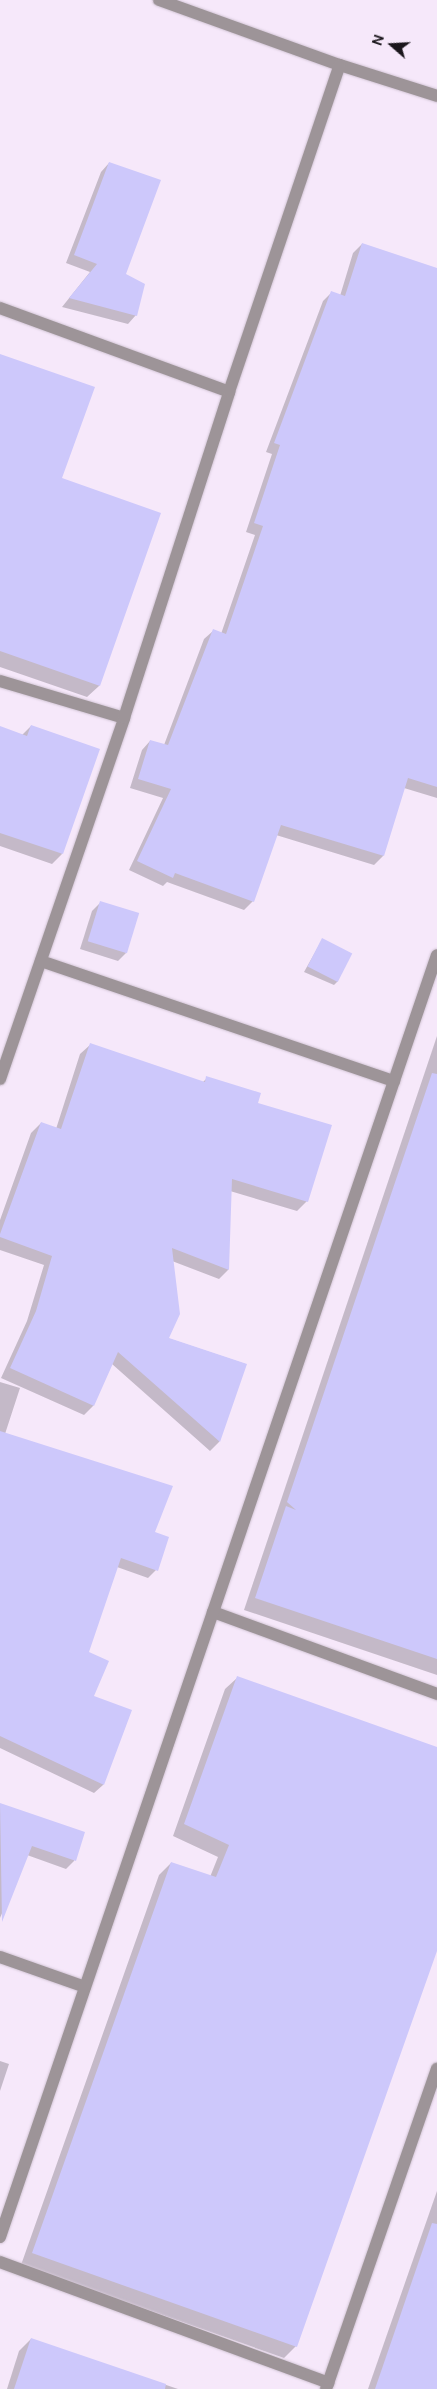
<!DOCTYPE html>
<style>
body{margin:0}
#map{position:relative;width:437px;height:2389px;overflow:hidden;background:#f6e8fa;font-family:"DM Sans",sans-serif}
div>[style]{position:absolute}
.shadow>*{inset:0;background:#0003}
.building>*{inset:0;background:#cdc8fb;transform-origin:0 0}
.roads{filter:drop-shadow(0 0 1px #d3c6d6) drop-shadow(0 0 1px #d3c6d6)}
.street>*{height:12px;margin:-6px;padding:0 6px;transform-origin:6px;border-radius:6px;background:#9d9498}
span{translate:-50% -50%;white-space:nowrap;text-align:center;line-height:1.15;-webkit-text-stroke:4px #f6e8fa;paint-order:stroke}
.north{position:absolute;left:367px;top:20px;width:50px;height:50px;-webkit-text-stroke:4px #f6e8fa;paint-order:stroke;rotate:289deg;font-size:14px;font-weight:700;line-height:20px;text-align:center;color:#1b161c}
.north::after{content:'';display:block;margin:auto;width:18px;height:22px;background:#1b161c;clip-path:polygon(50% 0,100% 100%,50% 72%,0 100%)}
</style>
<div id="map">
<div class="shadow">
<i style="clip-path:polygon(109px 163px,125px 275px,136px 315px,128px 324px,62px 307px,90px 272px,66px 263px,101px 172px)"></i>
<i style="clip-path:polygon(362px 244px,437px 269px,437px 798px,404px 788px,383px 856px,374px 865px,276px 835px,253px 901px,244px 910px,167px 882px,163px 886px,129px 870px,163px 798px,130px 788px,142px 750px,150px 741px,164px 745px,204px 639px,213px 631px,221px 634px,255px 535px,246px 532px,272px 454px,266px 452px,323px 301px,332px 292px,340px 296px,353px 253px)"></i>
<i style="clip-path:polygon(0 355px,60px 479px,159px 514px,99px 686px,87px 697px,0 667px)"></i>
<i style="clip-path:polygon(31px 726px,62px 854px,52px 864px,0 846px,0 727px,22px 735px)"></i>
<i style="clip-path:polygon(100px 903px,126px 953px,118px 961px,80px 949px,92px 911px)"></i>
<i style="clip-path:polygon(322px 940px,338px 981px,334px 985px,304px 972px)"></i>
<i style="clip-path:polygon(437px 1036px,437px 1675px,244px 1610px)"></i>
<i style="clip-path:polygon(90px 1045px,202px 1083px,207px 1078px,256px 1104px,307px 1201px,297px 1211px,230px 1191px,228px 1270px,219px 1279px,172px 1261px,167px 1338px,245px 1364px,219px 1442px,210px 1451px,112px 1364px,93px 1406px,84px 1415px,1px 1378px,27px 1321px,44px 1265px,0 1250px,0 1220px,31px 1133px,41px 1123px,56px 1129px,80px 1054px)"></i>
<i style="clip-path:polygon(0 1382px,20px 1388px,5px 1434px,154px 1533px,156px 1570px,148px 1578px,117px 1567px,87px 1653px,92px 1697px,131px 1711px,103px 1785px,94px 1793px,0 1748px)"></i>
<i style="clip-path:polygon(237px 1678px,437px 1748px,437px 1948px,296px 2346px,284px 2358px,21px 2265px,159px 1875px,171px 1863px,210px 1877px,218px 1857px,173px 1836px,225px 1689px)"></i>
<i style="clip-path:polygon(0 1804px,84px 1833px,74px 1861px,66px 1869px,27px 1855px,0 1918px)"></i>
<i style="clip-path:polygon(0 2061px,9px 2064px,0 2091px)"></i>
<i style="clip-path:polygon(437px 2191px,437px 2389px,368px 2389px)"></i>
<i style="clip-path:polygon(31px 2339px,178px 2389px,7px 2389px,19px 2351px)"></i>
</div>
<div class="building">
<i style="clip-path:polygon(109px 162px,161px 180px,126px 274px,145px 284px,137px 316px,69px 298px,97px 264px,74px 255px)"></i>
<i style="clip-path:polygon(362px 243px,437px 268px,437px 787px,408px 778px,384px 856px,281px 825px,254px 902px,175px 873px,173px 878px,137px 861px,171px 789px,138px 779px,150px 740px,168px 745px,213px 629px,226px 634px,263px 526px,254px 523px,280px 445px,274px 443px,331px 291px,345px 296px)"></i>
<i style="clip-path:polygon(0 354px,95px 387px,62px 478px,161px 513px,100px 686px,0 651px)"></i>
<i style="clip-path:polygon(31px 725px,100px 749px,63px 854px,0 833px,0 726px,27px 736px)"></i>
<i style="left:100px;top:901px;width:41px;height:42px;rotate:17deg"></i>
<i style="left:322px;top:938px;width:34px;height:32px;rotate:27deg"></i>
<i style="clip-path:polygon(90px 1043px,205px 1082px,206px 1076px,261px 1093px,258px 1103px,332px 1125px,308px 1202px,232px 1179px,229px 1270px,172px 1248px,180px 1314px,169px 1338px,247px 1364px,220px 1442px,118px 1352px,94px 1406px,10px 1368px,36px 1311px,52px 1256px,0 1237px,0 1234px,41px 1122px,61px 1129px)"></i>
<i style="clip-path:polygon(432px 1073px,437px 1074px,437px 1659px,255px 1598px,286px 1506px,296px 1510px,287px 1502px)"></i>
<i style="clip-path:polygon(0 1431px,173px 1486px,155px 1532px,169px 1537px,158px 1571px,121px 1558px,89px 1652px,109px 1661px,94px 1696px,132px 1710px,104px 1785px,0 1736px)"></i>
<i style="clip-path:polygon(237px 1676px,437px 1747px,437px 1951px,297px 2347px,32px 2253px,171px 1862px,216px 1877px,229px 1845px,184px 1824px)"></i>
<i style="clip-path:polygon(0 1803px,85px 1832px,76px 1861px,32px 1846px,2px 1922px)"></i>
<i style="clip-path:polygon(432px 2223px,437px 2224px,437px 2389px,375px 2389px)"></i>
<i style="clip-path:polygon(31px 2338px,166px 2384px,165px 2389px,14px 2389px)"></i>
</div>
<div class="roads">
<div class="street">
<i style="left:159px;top:0;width:192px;rotate:19.8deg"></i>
<i style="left:340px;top:65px;width:102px;rotate:17.7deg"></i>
<i style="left:0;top:308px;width:244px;rotate:20.1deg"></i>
<i style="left:0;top:681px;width:129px;rotate:16.6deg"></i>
<i style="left:41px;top:961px;width:373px;rotate:18.8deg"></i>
<i style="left:0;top:1079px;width:382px;rotate:-71deg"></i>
<i style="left:124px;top:718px;width:342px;rotate:-72.1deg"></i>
<i style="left:229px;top:392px;width:345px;rotate:-71.3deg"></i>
<i style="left:213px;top:1612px;width:239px;rotate:20.1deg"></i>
<i style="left:0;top:1957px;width:90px;rotate:19.4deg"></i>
<i style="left:0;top:2237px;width:1354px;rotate:-71.18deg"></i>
<i style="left:0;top:2262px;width:350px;rotate:20.2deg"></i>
<i style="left:326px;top:2389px;width:339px;rotate:-70.9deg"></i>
</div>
</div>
<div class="north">N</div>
</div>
